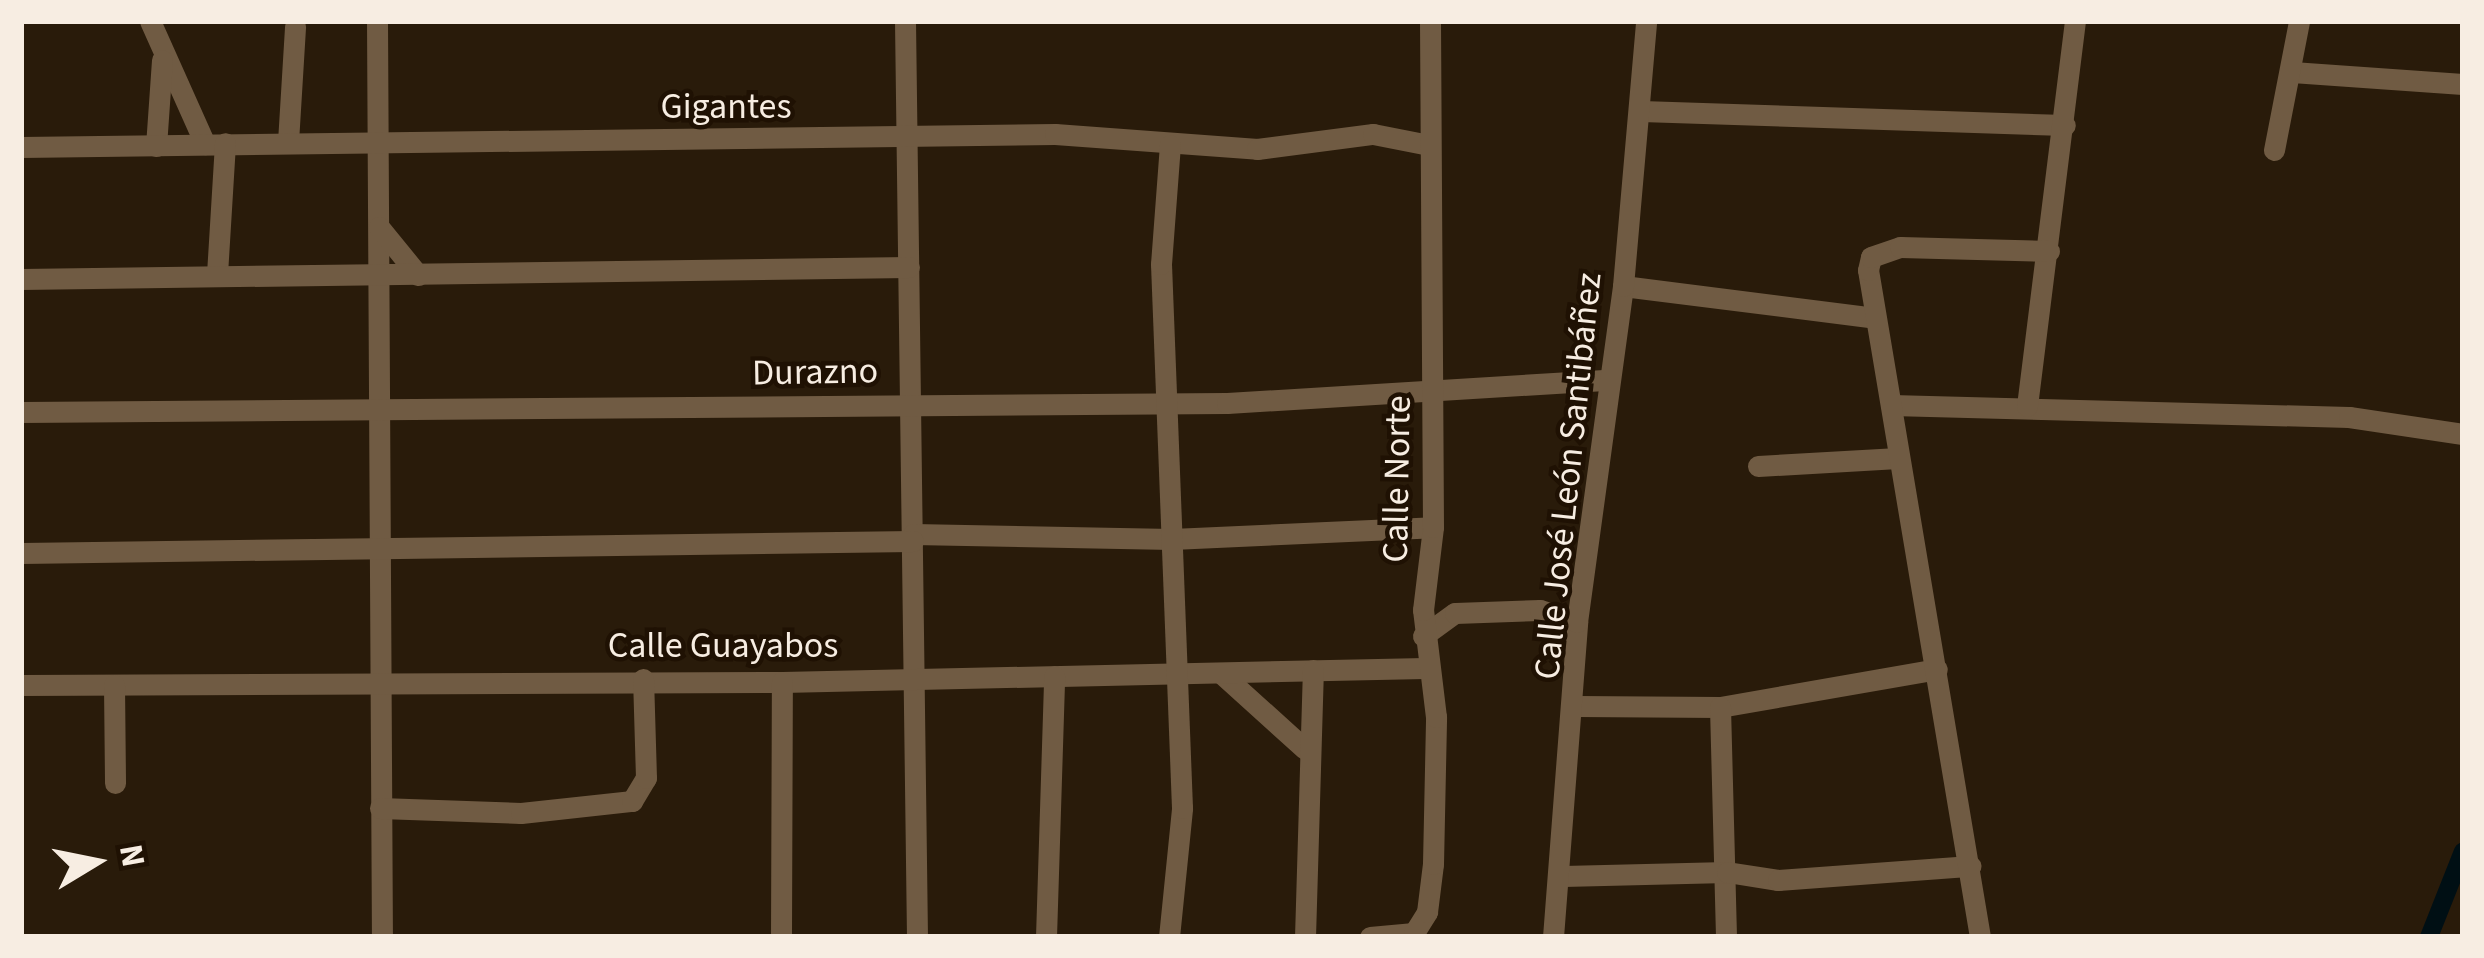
<!DOCTYPE html>
<meta charset="utf-8">
<style>
body{margin:0}
#map{position:relative;width:2484px;height:958px;overflow:hidden;background:#291b0a;font-family:"Source Sans 3",sans-serif}
div>[style]{position:absolute}
.canal>*{height:18px;margin:-9px;padding:0 9px;transform-origin:9px;border-radius:9px;background:#000f14}
.street>*{height:21px;margin:-10.5px;padding:0 10.5px;transform-origin:10.5px;border-radius:10.5px;background:#705b43}
span{translate:-50% -50%;white-space:nowrap;text-align:center;line-height:1.15;-webkit-text-stroke:9px #1f1103;paint-order:stroke}
.street-label{font-size:36px;color:#f7ede2}
.frame{position:absolute;inset:0;border:24px solid #f7ede2;pointer-events:none}
.north{position:absolute;left:36px;top:802px;width:120px;height:120px;-webkit-text-stroke:9px #1f1103;paint-order:stroke;rotate:80deg;font-size:33px;font-weight:700;line-height:48px;text-align:center;color:#f7ede2}
.north::after{content:'';display:block;margin:auto;width:42px;height:54px;background:#f7ede2;clip-path:polygon(50% 0,100% 100%,50% 72%,0 100%)}
</style>
<div id="map">
<div class="canal">
<i style="left:2429px;top:937px;width:92px;rotate:-68.4deg"></i>
</div>
<div class="street">
<i style="left:150px;top:21px;width:135px;rotate:65.9deg"></i>
<i style="left:377px;top:21px;width:916px;rotate:89.69deg"></i>
<i style="left:905px;top:21px;width:916px;rotate:89.25deg"></i>
<i style="left:2292px;top:72px;width:171px;rotate:4deg"></i>
<i style="left:1641px;top:111px;width:424px;rotate:1.9deg"></i>
<i style="left:288px;top:142px;width:116px;rotate:-86.5deg"></i>
<i style="left:156px;top:146px;width:86px;rotate:-86deg"></i>
<i style="left:21px;top:147px;width:1034px;rotate:-0.72deg"></i>
<i style="left:1055px;top:134px;width:203px;rotate:4.2deg"></i>
<i style="left:1257px;top:149px;width:117px;rotate:-7.4deg"></i>
<i style="left:1373px;top:134px;width:57px;rotate:11.1deg"></i>
<i style="left:2274px;top:150px;width:131px;rotate:-79deg"></i>
<i style="left:379px;top:227px;width:62px;rotate:50.9deg"></i>
<i style="left:217px;top:274px;width:131px;rotate:-86.5deg"></i>
<i style="left:21px;top:279px;width:888px;rotate:-0.77deg"></i>
<i style="left:1623px;top:286px;width:254px;rotate:7.2deg"></i>
<i style="left:1891px;top:405px;width:458px;rotate:1.5deg"></i>
<i style="left:2349px;top:417px;width:115px;rotate:8.5deg"></i>
<i style="left:2027px;top:406px;width:388px;rotate:-82.9deg"></i>
<i style="left:21px;top:412px;width:1206px;rotate:-0.43deg"></i>
<i style="left:1227px;top:403px;width:382px;rotate:-3.5deg"></i>
<i style="left:1758px;top:466px;width:140px;rotate:-3.3deg"></i>
<i style="left:913px;top:534px;width:259px;rotate:1.1deg"></i>
<i style="left:1172px;top:539px;width:261px;rotate:-2.6deg"></i>
<i style="left:21px;top:553px;width:892px;rotate:-0.77deg"></i>
<i style="left:1423px;top:636px;width:39px;rotate:-36deg"></i>
<i style="left:1455px;top:613px;width:85px;rotate:-2deg"></i>
<i style="left:1540px;top:610px;width:39px;rotate:18deg"></i>
<i style="left:1223px;top:675px;width:110px;rotate:42.1deg"></i>
<i style="left:21px;top:685px;width:761px;rotate:-0.23deg"></i>
<i style="left:782px;top:682px;width:643px;rotate:-1.25deg"></i>
<i style="left:114px;top:685px;width:98px;rotate:89.4deg"></i>
<i style="left:1576px;top:706px;width:144px;rotate:0.4deg"></i>
<i style="left:1720px;top:707px;width:220px;rotate:-9.9deg"></i>
<i style="left:1720px;top:707px;width:230px;rotate:88.5deg"></i>
<i style="left:380px;top:808px;width:141px;rotate:2deg"></i>
<i style="left:521px;top:813px;width:112px;rotate:-6.2deg"></i>
<i style="left:632px;top:801px;width:27px;rotate:-59deg"></i>
<i style="left:646px;top:778px;width:99px;rotate:-91.7deg"></i>
<i style="left:1563px;top:876px;width:164px;rotate:-1.4deg"></i>
<i style="left:1727px;top:872px;width:52px;rotate:8.9deg"></i>
<i style="left:1778px;top:880px;width:193px;rotate:-4.2deg"></i>
<i style="left:781px;top:937px;width:255px;rotate:-89.8deg"></i>
<i style="left:1046px;top:937px;width:261px;rotate:-88.2deg"></i>
<i style="left:1169px;top:937px;width:130px;rotate:-84.2deg"></i>
<i style="left:1182px;top:808px;width:544px;rotate:-92.21deg"></i>
<i style="left:1161px;top:264px;width:119px;rotate:-85.7deg"></i>
<i style="left:1305px;top:937px;width:267px;rotate:-88.3deg"></i>
<i style="left:1370px;top:937px;width:44px;rotate:-5.2deg"></i>
<i style="left:1414px;top:933px;width:25px;rotate:-58deg"></i>
<i style="left:1427px;top:912px;width:48px;rotate:-82.9deg"></i>
<i style="left:1433px;top:864px;width:147px;rotate:-88.8deg"></i>
<i style="left:1436px;top:717px;width:108px;rotate:-96.9deg"></i>
<i style="left:1423px;top:610px;width:84px;rotate:-83.1deg"></i>
<i style="left:1433px;top:527px;width:506px;rotate:-90.34deg"></i>
<i style="left:1553px;top:937px;width:316px;rotate:-85.6deg"></i>
<i style="left:1577px;top:622px;width:339px;rotate:-82.2deg"></i>
<i style="left:1623px;top:286px;width:266px;rotate:-85deg"></i>
<i style="left:1980px;top:937px;width:676px;rotate:-99.53deg"></i>
<i style="left:1868px;top:270px;width:13px;rotate:-77deg"></i>
<i style="left:1871px;top:257px;width:31px;rotate:-19deg"></i>
<i style="left:1900px;top:247px;width:149px;rotate:1.5deg"></i>
</div>
<div class="street-label">
<span style="left:726px;top:107px">Gigantes</span>
<span style="left:815px;top:372px;rotate:-1deg">Durazno</span>
<span style="left:1568px;top:476px;rotate:-84deg">Calle José León Santibáñez</span>
<span style="left:1397px;top:479px;rotate:-89deg">Calle Norte</span>
<span style="left:723px;top:646px">Calle Guayabos</span>
</div>
<div class="frame"></div>
<div class="north">N</div>
</div>
